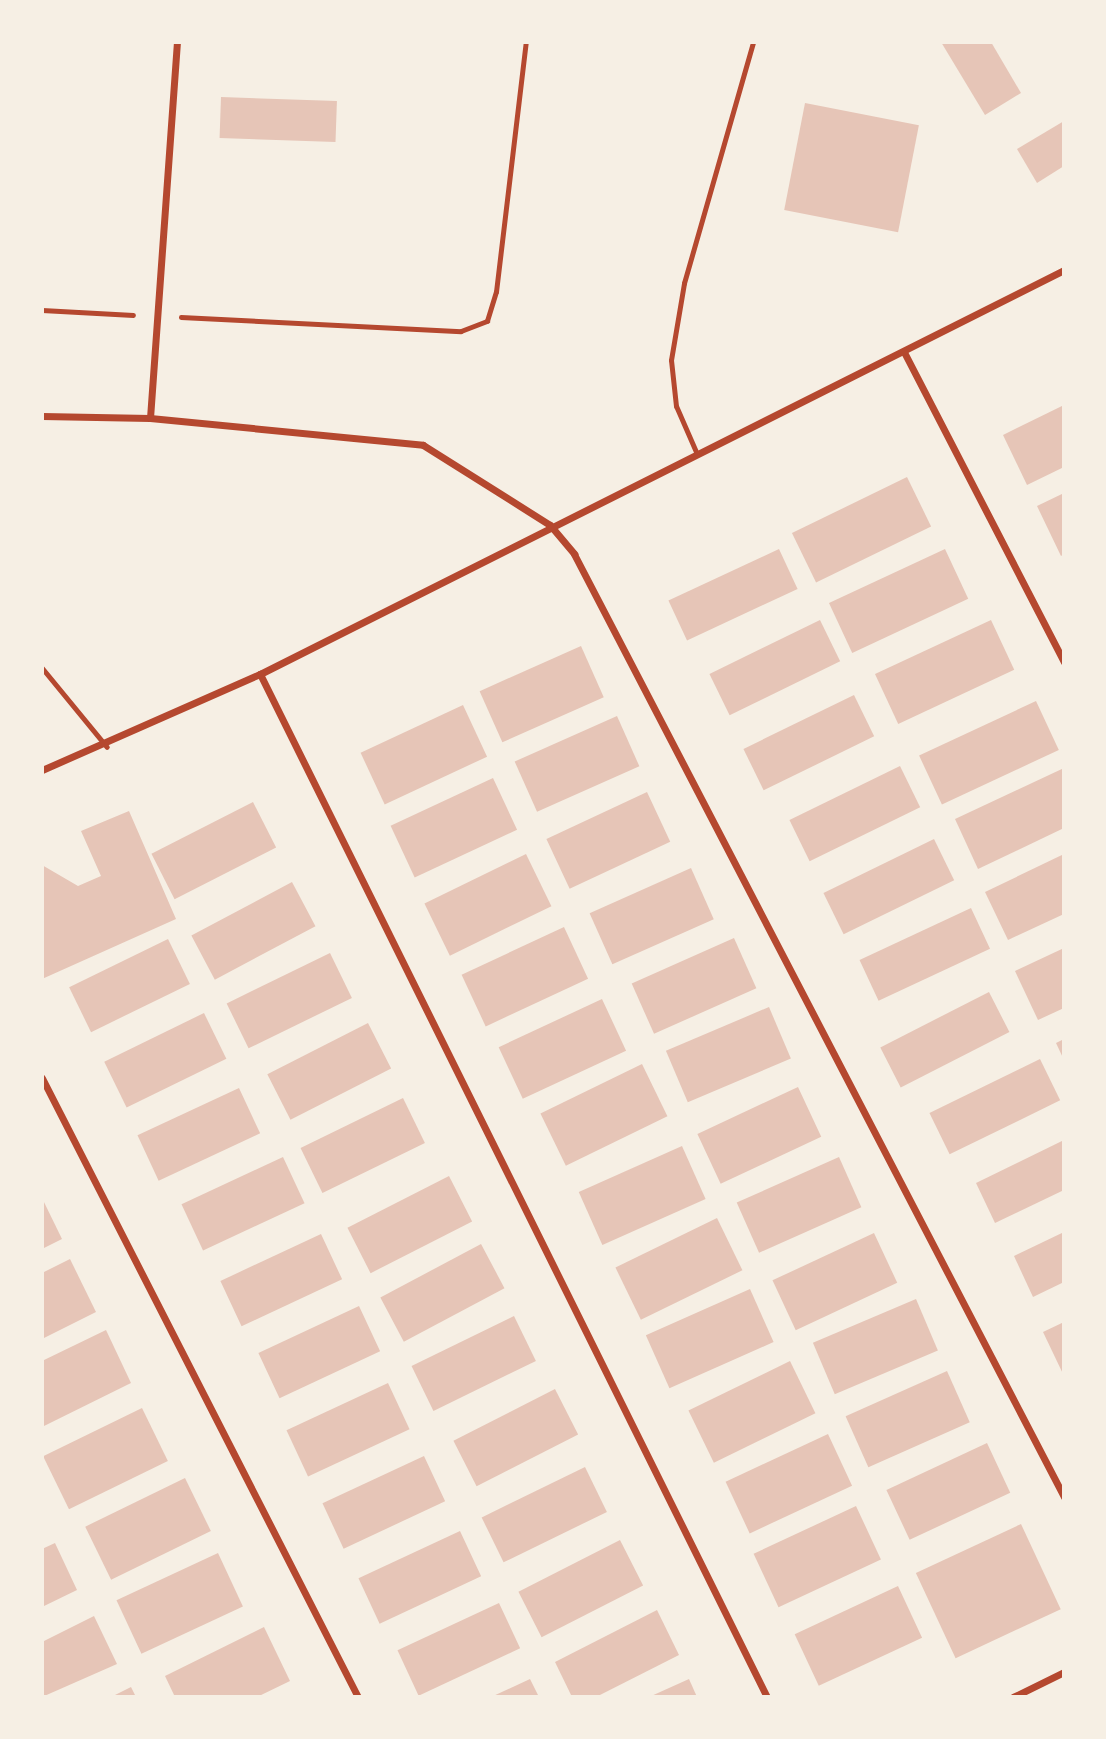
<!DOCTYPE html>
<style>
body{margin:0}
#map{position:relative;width:1106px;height:1739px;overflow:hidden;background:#f6efe4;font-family:Raleway,sans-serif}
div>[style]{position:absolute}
.building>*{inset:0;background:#e6c5b7;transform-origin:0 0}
.path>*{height:4.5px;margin:-2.25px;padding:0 2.25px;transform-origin:2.25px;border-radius:2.25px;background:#b5482f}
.service>*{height:5px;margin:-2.5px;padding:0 2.5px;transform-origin:2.5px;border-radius:2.5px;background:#b5482f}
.minor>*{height:7px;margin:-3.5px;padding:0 3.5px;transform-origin:3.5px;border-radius:3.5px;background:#b5482f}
span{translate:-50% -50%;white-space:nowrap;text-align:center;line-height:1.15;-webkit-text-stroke:5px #f6efe4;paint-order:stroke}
.frame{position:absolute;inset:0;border:44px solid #f6efe4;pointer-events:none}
</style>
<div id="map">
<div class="building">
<i style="clip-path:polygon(941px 42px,991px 42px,1021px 93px,985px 115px)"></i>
<i style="left:221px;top:97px;width:116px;height:41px;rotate:2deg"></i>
<i style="left:805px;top:103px;width:116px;height:109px;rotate:11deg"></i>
<i style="clip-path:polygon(1064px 121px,1064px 166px,1037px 183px,1017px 149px)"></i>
<i style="clip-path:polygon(1064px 405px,1064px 467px,1027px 485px,1003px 435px)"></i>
<i style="left:907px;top:477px;width:55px;height:128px;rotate:64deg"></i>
<i style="clip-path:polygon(1064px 493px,1064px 554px,1061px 556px,1037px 506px)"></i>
<i style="left:779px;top:549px;width:44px;height:122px;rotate:65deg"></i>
<i style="left:945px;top:549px;width:55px;height:128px;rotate:65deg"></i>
<i style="left:820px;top:620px;width:46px;height:123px;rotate:64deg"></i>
<i style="left:991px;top:620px;width:55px;height:128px;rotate:65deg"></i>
<i style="left:581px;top:646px;width:56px;height:111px;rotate:66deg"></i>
<i style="left:854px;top:695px;width:46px;height:123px;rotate:64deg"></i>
<i style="left:1036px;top:701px;width:54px;height:129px;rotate:65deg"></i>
<i style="left:463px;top:705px;width:57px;height:113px;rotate:65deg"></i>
<i style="left:617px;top:716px;width:55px;height:112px;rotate:66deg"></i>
<i style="left:900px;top:766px;width:46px;height:123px;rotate:64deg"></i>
<i style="clip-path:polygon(1064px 768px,1064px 828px,978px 869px,955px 819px)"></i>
<i style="left:493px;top:778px;width:57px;height:113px;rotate:65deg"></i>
<i style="left:647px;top:792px;width:55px;height:111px;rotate:65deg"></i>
<i style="left:253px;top:802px;width:51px;height:114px;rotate:63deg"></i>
<i style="clip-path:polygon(129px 811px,176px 919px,42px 979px,42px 865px,78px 886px,101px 876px,81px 831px)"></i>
<i style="left:934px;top:839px;width:46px;height:123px;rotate:64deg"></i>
<i style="left:526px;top:854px;width:58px;height:113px;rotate:64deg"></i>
<i style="clip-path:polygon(1064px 854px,1064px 914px,1008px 940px,985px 892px)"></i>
<i style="left:691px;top:868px;width:56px;height:111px;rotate:66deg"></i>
<i style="left:292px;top:882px;width:50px;height:114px;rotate:62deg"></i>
<i style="left:971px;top:908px;width:45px;height:123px;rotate:65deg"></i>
<i style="left:564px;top:927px;width:57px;height:113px;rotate:65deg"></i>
<i style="left:734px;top:938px;width:55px;height:112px;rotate:66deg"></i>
<i style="left:168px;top:939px;width:50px;height:110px;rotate:64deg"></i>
<i style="clip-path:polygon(1064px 948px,1064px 1008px,1038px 1020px,1015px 971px)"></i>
<i style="left:330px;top:953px;width:50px;height:115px;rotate:64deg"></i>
<i style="left:989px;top:992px;width:45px;height:122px;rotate:63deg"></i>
<i style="left:602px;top:999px;width:57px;height:114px;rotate:65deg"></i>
<i style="left:769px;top:1007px;width:56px;height:112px;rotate:67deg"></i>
<i style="left:204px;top:1013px;width:51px;height:111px;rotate:64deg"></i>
<i style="left:368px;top:1023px;width:51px;height:113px;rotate:63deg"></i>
<i style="clip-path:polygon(1064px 1039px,1064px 1060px,1056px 1043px)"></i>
<i style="left:1040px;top:1059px;width:46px;height:123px;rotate:64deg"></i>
<i style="left:642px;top:1064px;width:58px;height:113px;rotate:64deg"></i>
<i style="left:798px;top:1087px;width:55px;height:111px;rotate:65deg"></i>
<i style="left:239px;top:1088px;width:50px;height:112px;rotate:65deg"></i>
<i style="left:403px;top:1098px;width:50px;height:114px;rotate:64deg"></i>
<i style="clip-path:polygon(1064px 1140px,1064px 1190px,995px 1223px,976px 1183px)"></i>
<i style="left:682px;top:1146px;width:58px;height:113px;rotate:66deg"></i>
<i style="left:283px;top:1157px;width:51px;height:112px;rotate:65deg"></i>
<i style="left:839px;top:1157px;width:55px;height:112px;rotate:66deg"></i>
<i style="left:449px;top:1176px;width:51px;height:114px;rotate:63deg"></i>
<i style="clip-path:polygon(42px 1198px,62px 1239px,42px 1249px)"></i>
<i style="left:717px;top:1218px;width:58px;height:113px;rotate:64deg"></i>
<i style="clip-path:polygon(1064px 1232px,1064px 1282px,1033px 1297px,1014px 1256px)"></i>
<i style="left:874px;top:1233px;width:55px;height:112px;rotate:65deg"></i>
<i style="left:321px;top:1234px;width:50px;height:111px;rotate:65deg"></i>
<i style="left:481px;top:1244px;width:50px;height:114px;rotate:62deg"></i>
<i style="clip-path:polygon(70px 1259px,96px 1312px,42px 1339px,42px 1273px)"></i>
<i style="left:750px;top:1289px;width:58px;height:114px;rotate:66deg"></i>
<i style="left:916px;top:1299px;width:56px;height:112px;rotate:67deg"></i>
<i style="left:359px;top:1306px;width:50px;height:111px;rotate:65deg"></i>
<i style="left:514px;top:1316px;width:50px;height:114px;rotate:64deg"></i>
<i style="clip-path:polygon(1064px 1322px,1064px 1376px,1043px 1332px)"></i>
<i style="clip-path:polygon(106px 1330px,131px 1383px,42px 1427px,42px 1361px)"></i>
<i style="left:790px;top:1361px;width:58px;height:113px;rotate:64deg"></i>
<i style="left:947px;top:1371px;width:56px;height:111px;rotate:66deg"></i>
<i style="left:388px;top:1383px;width:51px;height:112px;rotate:65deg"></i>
<i style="left:555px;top:1389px;width:51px;height:114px;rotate:63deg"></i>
<i style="left:142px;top:1408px;width:59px;height:110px;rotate:64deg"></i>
<i style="left:828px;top:1434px;width:57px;height:113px;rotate:65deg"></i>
<i style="left:987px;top:1443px;width:55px;height:111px;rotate:65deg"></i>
<i style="left:424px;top:1456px;width:50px;height:112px;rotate:65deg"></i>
<i style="left:585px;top:1467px;width:50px;height:115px;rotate:64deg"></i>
<i style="left:185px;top:1478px;width:59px;height:111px;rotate:64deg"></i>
<i style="left:856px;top:1506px;width:59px;height:113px;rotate:65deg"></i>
<i style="left:1021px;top:1524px;width:94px;height:116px;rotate:65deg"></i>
<i style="left:460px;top:1531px;width:50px;height:112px;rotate:65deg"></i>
<i style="left:620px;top:1540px;width:51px;height:114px;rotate:63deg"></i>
<i style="clip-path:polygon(55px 1543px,77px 1590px,42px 1607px,42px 1549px)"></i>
<i style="left:218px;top:1553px;width:59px;height:112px;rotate:65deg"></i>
<i style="left:898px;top:1586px;width:57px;height:114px;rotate:65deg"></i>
<i style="left:499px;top:1603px;width:50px;height:112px;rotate:65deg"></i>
<i style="clip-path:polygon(657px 1610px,679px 1655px,596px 1697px,572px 1697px,555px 1662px)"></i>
<i style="clip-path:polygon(94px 1616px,117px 1664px,42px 1697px,42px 1642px)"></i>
<i style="clip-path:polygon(264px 1627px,290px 1681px,257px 1697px,175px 1697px,165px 1676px)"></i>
<i style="clip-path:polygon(530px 1679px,539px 1697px,491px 1697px)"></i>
<i style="clip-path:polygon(689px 1679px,697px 1697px,649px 1697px)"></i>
<i style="clip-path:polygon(131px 1687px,136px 1697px,111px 1697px)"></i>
</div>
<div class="path">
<i style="left:42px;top:310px;width:91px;rotate:3.1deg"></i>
<i style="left:181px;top:317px;width:280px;rotate:2.9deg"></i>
<i style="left:461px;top:331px;width:28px;rotate:-21deg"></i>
<i style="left:487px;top:321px;width:30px;rotate:-73deg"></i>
<i style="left:496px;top:292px;width:252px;rotate:-83.2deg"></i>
</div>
<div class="service">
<i style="left:697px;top:454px;width:52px;rotate:-113.6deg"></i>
<i style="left:676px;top:406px;width:46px;rotate:-96.2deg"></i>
<i style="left:671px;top:360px;width:78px;rotate:-80.4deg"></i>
<i style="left:684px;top:283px;width:251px;rotate:-74deg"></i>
<i style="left:42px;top:668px;width:102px;rotate:50.6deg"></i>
</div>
<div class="minor">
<i style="left:904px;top:352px;width:349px;rotate:62.7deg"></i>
<i style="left:42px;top:416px;width:108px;rotate:1.1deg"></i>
<i style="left:150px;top:418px;width:274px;rotate:5.6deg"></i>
<i style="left:423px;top:445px;width:150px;rotate:32.2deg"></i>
<i style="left:550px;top:525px;width:38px;rotate:50deg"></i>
<i style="left:574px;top:554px;width:1063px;rotate:62.54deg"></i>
<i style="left:150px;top:418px;width:377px;rotate:-85.9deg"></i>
<i style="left:260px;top:674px;width:1142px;rotate:63.64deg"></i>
<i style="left:42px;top:770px;width:238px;rotate:-23.8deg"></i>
<i style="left:260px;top:674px;width:900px;rotate:-26.68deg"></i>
<i style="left:42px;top:1078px;width:695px;rotate:62.96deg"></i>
<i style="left:1013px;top:1697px;width:57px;rotate:-26.1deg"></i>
</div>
<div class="frame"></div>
</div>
